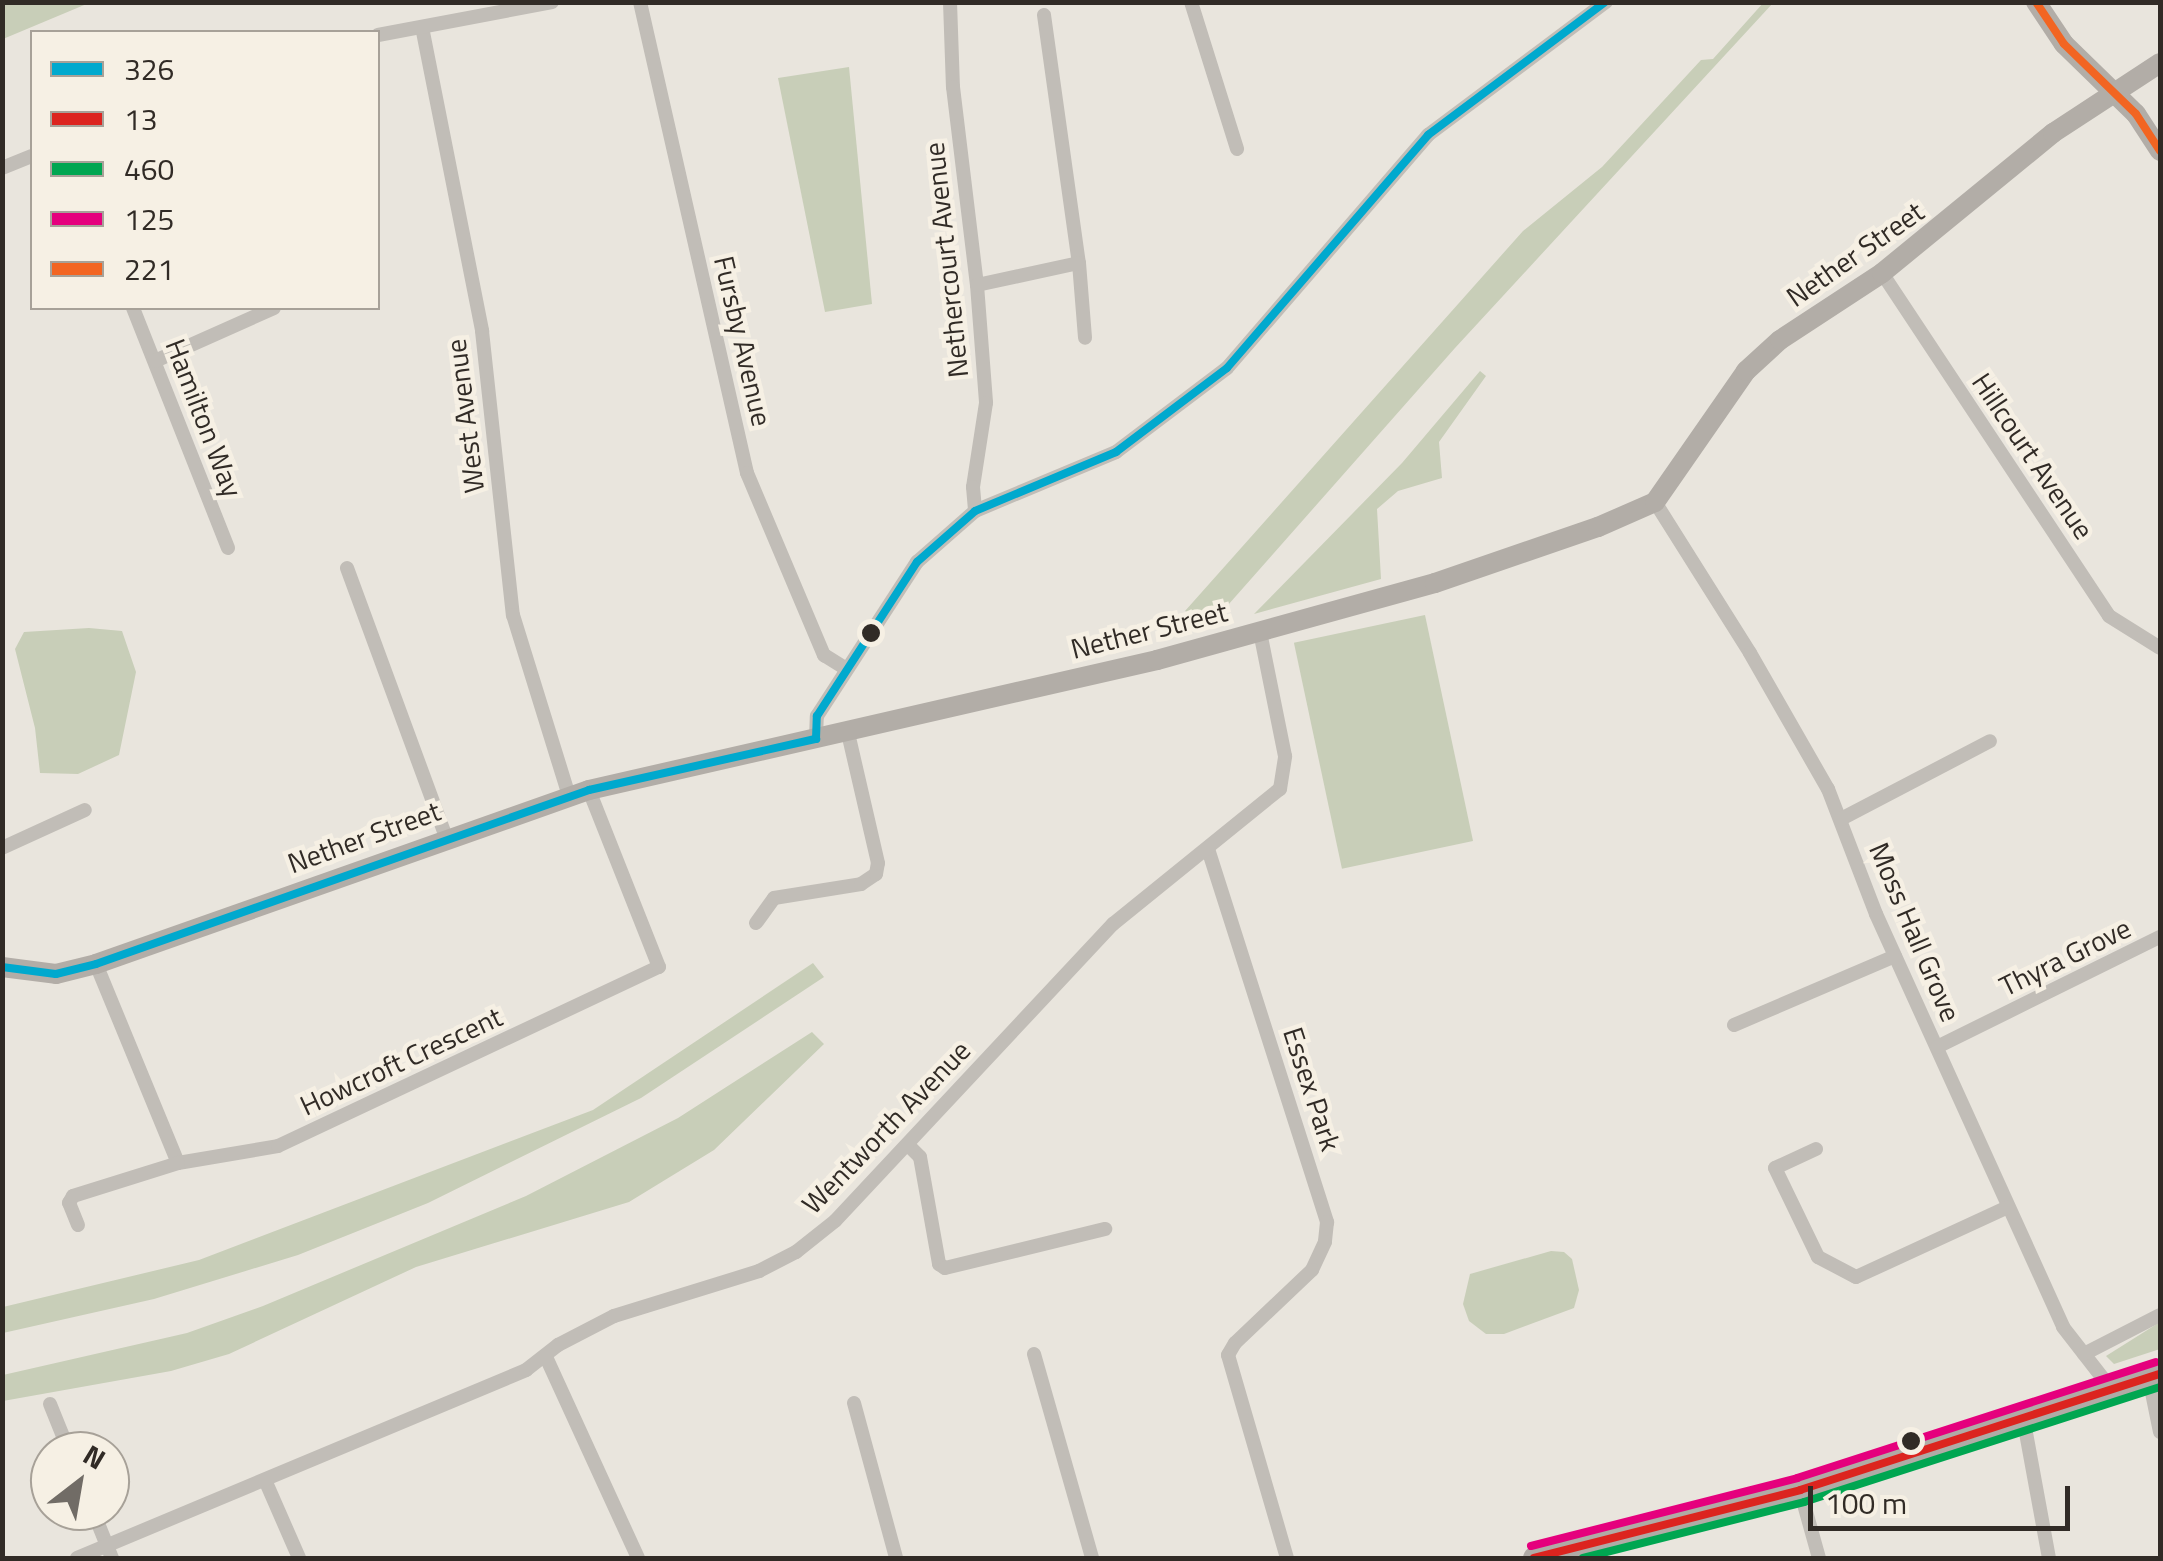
<!DOCTYPE html>
<style>
body{margin:0}
#map{position:relative;width:2163px;height:1561px;overflow:hidden;background:#e9e5dd;font-family:"Titillium Web",sans-serif}
div>[style]{position:absolute}
.green>*{inset:0;background:#c8ceb8;transform-origin:0 0}
.street>*{height:14px;margin:-7px;padding:0 7px;transform-origin:7px;border-radius:7px;background:#c1bdb7}
.secondary>*{height:20px;margin:-10px;padding:0 10px;transform-origin:10px;border-radius:10px;background:#b2ada7}
.primary>*{height:22px;margin:-11px;padding:0 11px;transform-origin:11px;border-radius:11px;background:#b0aba6}
.bus-1>*{height:8px;margin:-4px;padding:0 4px;transform-origin:4px;border-radius:4px;background:#00a9ce}
.bus-2>*{height:8px;margin:-4px;padding:0 4px;transform-origin:4px;border-radius:4px;background:#dc241f}
.bus-3>*{height:8px;margin:-4px;padding:0 4px;transform-origin:4px;border-radius:4px;background:#00a651}
.bus-4>*{height:8px;margin:-4px;padding:0 4px;transform-origin:4px;border-radius:4px;background:#e5007d}
.bus-5>*{height:8px;margin:-4px;padding:0 4px;transform-origin:4px;border-radius:4px;background:#f26522}
.dots>*{width:28px;height:28px;translate:-50% -50%;box-sizing:border-box;border:5px solid #f6f0e4;border-radius:50%}
span{translate:-50% -50%;white-space:nowrap;text-align:center;line-height:1.15;-webkit-text-stroke:9px #f6f0e4;paint-order:stroke}
.street-label{font-size:28px;color:#312b26}
.frame{position:absolute;inset:0;border:5px solid #312b26;pointer-events:none}
.legend{position:absolute;left:30px;top:30px;width:350px;height:280px;box-sizing:border-box;background:#f6f0e4;border:2px solid #a7a198;margin:0;padding:12px 18px;list-style:none;font-size:30px;color:#312b26}
.legend li{display:flex;align-items:center;gap:20px;height:50px}
.legend b{width:50px;border:2px solid #a7a198}
.north{position:absolute;left:30px;top:1431px;width:100px;height:100px;box-sizing:border-box;background:#f6f0e4;border:2px solid #a7a198;border-radius:50%;rotate:31deg;font-size:28px;font-weight:700;line-height:40px;text-align:center;color:#312b26}
.north::after{content:'';display:block;margin:auto;width:35px;height:45px;background:#716c66;clip-path:polygon(50% 0,100% 100%,50% 72%,0 100%)}
.scale{position:absolute;left:1808px;top:1486px;width:262px;height:45px;box-sizing:border-box;border:5px solid #312b26;border-top:0;padding-left:12px;font-size:30px;line-height:35px;white-space:nowrap;color:#312b26;-webkit-text-stroke:8px #f6f0e4;paint-order:stroke}
</style>
<div id="map">
<div class="green">
<i style="clip-path:polygon(3px 2px,89px 2px,89px 3px,3px 39px)"></i>
<i style="clip-path:polygon(1764px 2px,1773px 3px,1455px 348px,1213px 622px,1185px 611px,1523px 231px,1602px 167px,1701px 60px,1713px 59px)"></i>
<i style="clip-path:polygon(849px 67px,872px 304px,825px 312px,778px 78px)"></i>
<i style="clip-path:polygon(1480px 371px,1486px 376px,1439px 442px,1442px 478px,1398px 491px,1377px 509px,1381px 579px,1254px 614px,1402px 463px)"></i>
<i style="left:1425px;top:615px;width:231px;height:134px;rotate:78deg"></i>
<i style="clip-path:polygon(89px 628px,122px 631px,136px 672px,119px 755px,78px 774px,40px 773px,35px 728px,15px 649px,24px 632px)"></i>
<i style="clip-path:polygon(813px 963px,824px 977px,641px 1098px,428px 1203px,298px 1255px,154px 1299px,3px 1333px,3px 1307px,199px 1260px,593px 1110px)"></i>
<i style="clip-path:polygon(812px 1032px,824px 1044px,714px 1150px,629px 1202px,416px 1267px,229px 1354px,171px 1371px,3px 1401px,3px 1375px,187px 1333px,263px 1306px,526px 1196px,678px 1118px)"></i>
<i style="clip-path:polygon(1551px 1251px,1564px 1252px,1572px 1259px,1579px 1290px,1574px 1308px,1504px 1334px,1486px 1334px,1469px 1321px,1463px 1304px,1470px 1274px)"></i>
<i style="clip-path:polygon(2160px 1322px,2160px 1349px,2114px 1364px,2106px 1356px)"></i>
</div>
<div class="street">
<i style="left:640px;top:2px;width:483px;rotate:77.2deg"></i>
<i style="left:747px;top:473px;width:198px;rotate:67.1deg"></i>
<i style="left:824px;top:655px;width:26px;rotate:32deg"></i>
<i style="left:950px;top:2px;width:85px;rotate:88deg"></i>
<i style="left:953px;top:87px;width:199px;rotate:83.1deg"></i>
<i style="left:977px;top:285px;width:118px;rotate:85.6deg"></i>
<i style="left:986px;top:403px;width:85px;rotate:98.8deg"></i>
<i style="left:973px;top:487px;width:24px;rotate:85deg"></i>
<i style="left:1191px;top:2px;width:154px;rotate:72.6deg"></i>
<i style="left:1044px;top:15px;width:250px;rotate:82deg"></i>
<i style="left:1079px;top:263px;width:75px;rotate:85.4deg"></i>
<i style="left:422px;top:27px;width:310px;rotate:78.8deg"></i>
<i style="left:482px;top:331px;width:286px;rotate:83.8deg"></i>
<i style="left:513px;top:615px;width:189px;rotate:72.8deg"></i>
<i style="left:378px;top:35px;width:177px;rotate:-10.7deg"></i>
<i style="left:2px;top:168px;width:32px;rotate:-22deg"></i>
<i style="left:1882px;top:273px;width:411px;rotate:56.5deg"></i>
<i style="left:2109px;top:616px;width:60px;rotate:32.1deg"></i>
<i style="left:977px;top:285px;width:104px;rotate:-12.2deg"></i>
<i style="left:133px;top:308px;width:258px;rotate:68.4deg"></i>
<i style="left:155px;top:361px;width:130px;rotate:-24deg"></i>
<i style="left:1655px;top:502px;width:178px;rotate:57.8deg"></i>
<i style="left:1750px;top:653px;width:157px;rotate:60.2deg"></i>
<i style="left:1828px;top:789px;width:134px;rotate:69deg"></i>
<i style="left:1876px;top:914px;width:453px;rotate:65.6deg"></i>
<i style="left:2063px;top:1327px;width:80px;rotate:52.1deg"></i>
<i style="left:347px;top:568px;width:287px;rotate:69.8deg"></i>
<i style="left:816px;top:739px;width:23px;rotate:-88deg"></i>
<i style="left:817px;top:716px;width:184px;rotate:-57deg"></i>
<i style="left:917px;top:562px;width:77px;rotate:-41.3deg"></i>
<i style="left:975px;top:511px;width:153px;rotate:-22.7deg"></i>
<i style="left:1116px;top:452px;width:139px;rotate:-37.1deg"></i>
<i style="left:1227px;top:368px;width:308px;rotate:-49.2deg"></i>
<i style="left:1428px;top:135px;width:222px;rotate:-36.8deg"></i>
<i style="left:1841px;top:819px;width:168px;rotate:-27.6deg"></i>
<i style="left:2px;top:848px;width:91px;rotate:-24.6deg"></i>
<i style="left:1208px;top:849px;width:392px;rotate:72.3deg"></i>
<i style="left:1327px;top:1222px;width:20px;rotate:96deg"></i>
<i style="left:1325px;top:1242px;width:31px;rotate:115deg"></i>
<i style="left:1312px;top:1270px;width:106px;rotate:136.5deg"></i>
<i style="left:1235px;top:1343px;width:14px;rotate:120deg"></i>
<i style="left:1228px;top:1355px;width:211px;rotate:73.8deg"></i>
<i style="left:756px;top:923px;width:31px;rotate:-54deg"></i>
<i style="left:774px;top:898px;width:88px;rotate:-9.1deg"></i>
<i style="left:861px;top:884px;width:18px;rotate:-34deg"></i>
<i style="left:876px;top:874px;width:11px;rotate:-80deg"></i>
<i style="left:878px;top:863px;width:133px;rotate:-103deg"></i>
<i style="left:96px;top:964px;width:215px;rotate:67.6deg"></i>
<i style="left:178px;top:1163px;width:101px;rotate:-9.6deg"></i>
<i style="left:278px;top:1146px;width:421px;rotate:-25.2deg"></i>
<i style="left:659px;top:967px;width:190px;rotate:-111.6deg"></i>
<i style="left:1734px;top:1025px;width:175px;rotate:-23.2deg"></i>
<i style="left:1937px;top:1047px;width:249px;rotate:-26.3deg"></i>
<i style="left:908px;top:1145px;width:17px;rotate:45deg"></i>
<i style="left:920px;top:1157px;width:109px;rotate:79.9deg"></i>
<i style="left:939px;top:1264px;width:7px;rotate:34deg"></i>
<i style="left:945px;top:1268px;width:165px;rotate:-13.7deg"></i>
<i style="left:1816px;top:1149px;width:45px;rotate:155.1deg"></i>
<i style="left:1775px;top:1168px;width:99px;rotate:64.2deg"></i>
<i style="left:1818px;top:1257px;width:43px;rotate:27.8deg"></i>
<i style="left:1856px;top:1277px;width:167px;rotate:-24.7deg"></i>
<i style="left:78px;top:1225px;width:24px;rotate:-112deg"></i>
<i style="left:69px;top:1203px;width:8px;rotate:-60deg"></i>
<i style="left:73px;top:1196px;width:110px;rotate:-17.4deg"></i>
<i style="left:1034px;top:1354px;width:212px;rotate:74.1deg"></i>
<i style="left:2084px;top:1354px;width:85px;rotate:-27.2deg"></i>
<i style="left:546px;top:1357px;width:221px;rotate:65.4deg"></i>
<i style="left:2149px;top:1378px;width:55px;rotate:78.5deg"></i>
<i style="left:854px;top:1403px;width:161px;rotate:74.8deg"></i>
<i style="left:50px;top:1404px;width:51px;rotate:68deg"></i>
<i style="left:2024px;top:1422px;width:138px;rotate:79.6deg"></i>
<i style="left:265px;top:1480px;width:85px;rotate:66.4deg"></i>
<i style="left:1800px;top:1490px;width:71px;rotate:74.4deg"></i>
<i style="left:93px;top:1511px;width:51px;rotate:68deg"></i>
<i style="left:77px;top:1558px;width:487px;rotate:-22.7deg"></i>
<i style="left:526px;top:1370px;width:41px;rotate:-38deg"></i>
<i style="left:558px;top:1345px;width:63px;rotate:-27.4deg"></i>
<i style="left:614px;top:1316px;width:152px;rotate:-17.2deg"></i>
<i style="left:759px;top:1271px;width:42px;rotate:-27.2deg"></i>
<i style="left:796px;top:1252px;width:50px;rotate:-38.5deg"></i>
<i style="left:835px;top:1221px;width:407px;rotate:-46.9deg"></i>
<i style="left:1113px;top:924px;width:215px;rotate:-39deg"></i>
<i style="left:1280px;top:789px;width:33px;rotate:-81deg"></i>
<i style="left:1285px;top:756px;width:126px;rotate:-101.4deg"></i>
</div>
<div class="secondary">
<i style="left:2036px;top:2px;width:50px;rotate:56.3deg"></i>
<i style="left:2064px;top:44px;width:100px;rotate:44.2deg"></i>
<i style="left:2136px;top:114px;width:44px;rotate:57deg"></i>
<i style="left:2px;top:967px;width:54px;rotate:7.4deg"></i>
<i style="left:56px;top:974px;width:41px;rotate:-14deg"></i>
<i style="left:96px;top:964px;width:523px;rotate:-19.44deg"></i>
<i style="left:589px;top:790px;width:583px;rotate:-12.89deg"></i>
<i style="left:1157px;top:660px;width:288px;rotate:-15.5deg"></i>
<i style="left:1435px;top:583px;width:172px;rotate:-19deg"></i>
<i style="left:1598px;top:527px;width:62px;rotate:-23.7deg"></i>
<i style="left:1655px;top:502px;width:160px;rotate:-55.2deg"></i>
<i style="left:1746px;top:371px;width:46px;rotate:-42.4deg"></i>
<i style="left:1780px;top:340px;width:122px;rotate:-33.3deg"></i>
<i style="left:1882px;top:273px;width:221px;rotate:-39.3deg"></i>
<i style="left:2053px;top:133px;width:128px;rotate:-33.2deg"></i>
</div>
<div class="primary">
<i style="left:1534px;top:1558px;width:275px;rotate:-14.3deg"></i>
<i style="left:1800px;top:1490px;width:378px;rotate:-17.9deg"></i>
</div>
<div class="bus-1">
<i style="left:816px;top:739px;width:23px;rotate:-88deg"></i>
<i style="left:817px;top:716px;width:184px;rotate:-57deg"></i>
<i style="left:917px;top:562px;width:77px;rotate:-41.3deg"></i>
<i style="left:975px;top:511px;width:153px;rotate:-22.7deg"></i>
<i style="left:1116px;top:452px;width:139px;rotate:-37.1deg"></i>
<i style="left:1227px;top:368px;width:308px;rotate:-49.2deg"></i>
<i style="left:1428px;top:135px;width:221px;rotate:-36.9deg"></i>
<i style="left:2px;top:967px;width:54px;rotate:7.4deg"></i>
<i style="left:56px;top:974px;width:41px;rotate:-14deg"></i>
<i style="left:96px;top:964px;width:523px;rotate:-19.44deg"></i>
<i style="left:589px;top:790px;width:233px;rotate:-12.7deg"></i>
</div>
<div class="bus-2">
<i style="left:1534px;top:1558px;width:275px;rotate:-14.3deg"></i>
<i style="left:1800px;top:1490px;width:378px;rotate:-17.9deg"></i>
</div>
<div class="bus-3">
<i style="left:1583px;top:1558px;width:228px;rotate:-14.2deg"></i>
<i style="left:1804px;top:1502px;width:374px;rotate:-17.9deg"></i>
</div>
<div class="bus-4">
<i style="left:1531px;top:1546px;width:275px;rotate:-14.3deg"></i>
<i style="left:1797px;top:1478px;width:377px;rotate:-17.9deg"></i>
</div>
<div class="bus-5">
<i style="left:2036px;top:2px;width:50px;rotate:56.3deg"></i>
<i style="left:2064px;top:44px;width:100px;rotate:44.2deg"></i>
<i style="left:2136px;top:114px;width:44px;rotate:57deg"></i>
</div>
<div class="dots">
<i style="left:871px;top:633px;background:#312b26"></i>
<i style="left:1911px;top:1441px;background:#312b26"></i>
</div>
<div class="street-label">
<span style="left:1855px;top:254px;rotate:-35deg">Nether Street</span>
<span style="left:946px;top:260px;rotate:-96deg">Nethercourt Avenue</span>
<span style="left:743px;top:341px;rotate:77deg">Fursby Avenue</span>
<span style="left:465px;top:416px;rotate:-97deg">West Avenue</span>
<span style="left:204px;top:418px;rotate:69deg">Hamilton Way</span>
<span style="left:2033px;top:456px;rotate:56deg">Hillcourt Avenue</span>
<span style="left:1149px;top:630px;rotate:-14deg">Nether Street</span>
<span style="left:364px;top:837px;rotate:-20deg">Nether Street</span>
<span style="left:1915px;top:932px;rotate:67deg">Moss Hall Grove</span>
<span style="left:2065px;top:957px;rotate:-26deg">Thyra Grove</span>
<span style="left:401px;top:1061px;rotate:-25deg">Howcroft Crescent</span>
<span style="left:1312px;top:1089px;rotate:72deg">Essex Park</span>
<span style="left:886px;top:1127px;rotate:-46deg">Wentworth Avenue</span>
</div>
<div class="frame"></div>
<ul class="legend">
<li><b style="height:12px;background:#00a9ce"></b>326</li>
<li><b style="height:12px;background:#dc241f"></b>13</li>
<li><b style="height:12px;background:#00a651"></b>460</li>
<li><b style="height:12px;background:#e5007d"></b>125</li>
<li><b style="height:12px;background:#f26522"></b>221</li>
</ul>
<div class="north">N</div>
<div class="scale">100 m</div>
</div>
